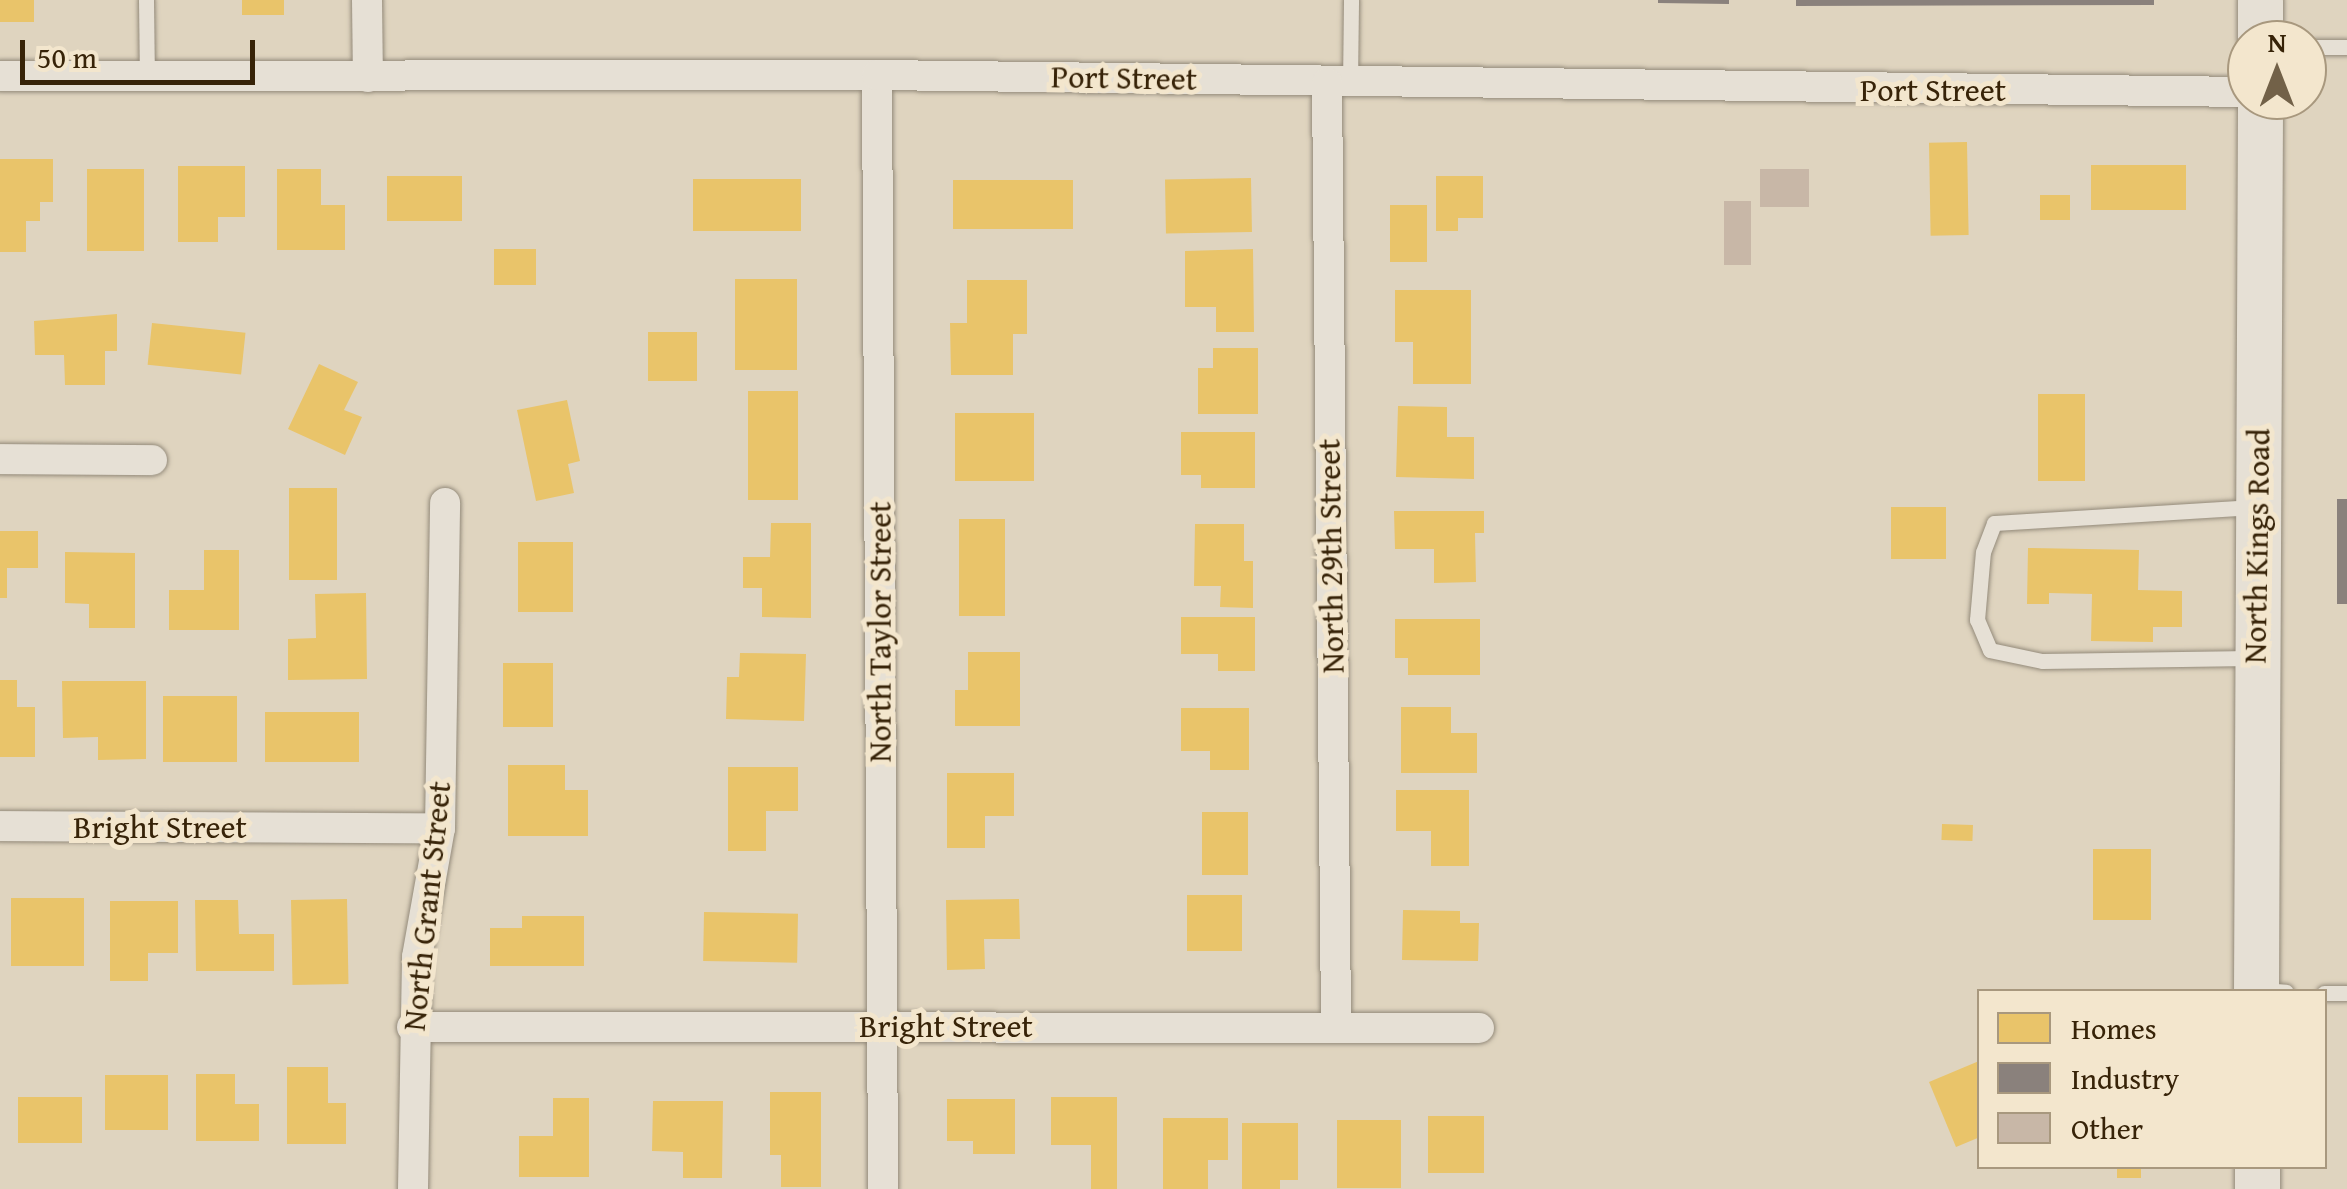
<!DOCTYPE html>
<style>
body{margin:0}
#map{position:relative;width:2347px;height:1189px;overflow:hidden;background:#dfd4bf;font-family:"Gentium Book Plus",serif}
div>[style]{position:absolute}
.homes>*{inset:0;background:#e9c46a;transform-origin:0 0}
.industry>*{inset:0;background:#8a817c;transform-origin:0 0}
.building>*{inset:0;background:#c8b7a7;transform-origin:0 0}
.roads{filter:drop-shadow(0 0 2px #938a7a) drop-shadow(0 0 2px #938a7a)}
.lane>*{height:15px;margin:-7.5px;padding:0 7.5px;transform-origin:7.5px;border-radius:7.5px;background:#e6e0d5}
.street>*{height:30px;margin:-15px;padding:0 15px;transform-origin:15px;border-radius:15px;background:#e6e0d5}
.secondary>*{height:45px;margin:-22.5px;padding:0 22.5px;transform-origin:22.5px;border-radius:22.5px;background:#e6e0d5}
span{translate:-50% -50%;white-space:nowrap;text-align:center;line-height:1.15;-webkit-text-stroke:10px #f3e6cd;paint-order:stroke}
.street-label{font-size:32px;color:#372308}
.legend{position:absolute;left:1977px;top:989px;width:350px;height:180px;box-sizing:border-box;background:#f3e6cd;border:2px solid #a8987e;margin:0;padding:12px 18px;list-style:none;font-size:30px;color:#372308}
.legend li{display:flex;align-items:center;gap:20px;height:50px}
.legend b{width:50px;border:2px solid #a8987e}
.north{position:absolute;left:2227px;top:20px;width:100px;height:100px;box-sizing:border-box;background:#f3e6cd;border:2px solid #a8987e;border-radius:50%;rotate:0deg;font-size:28px;font-weight:700;line-height:40px;text-align:center;color:#372308}
.north::after{content:'';display:block;margin:auto;width:35px;height:45px;background:#726148;clip-path:polygon(50% 0,100% 100%,50% 72%,0 100%)}
.scale{position:absolute;left:20px;top:40px;width:235px;height:45px;box-sizing:border-box;border:5px solid #372308;border-top:0;padding-left:12px;font-size:30px;line-height:35px;white-space:nowrap;color:#372308;-webkit-text-stroke:8px #f3e6cd;paint-order:stroke}
</style>
<div id="map">
<div class="homes">
<i style="left:0;top:0;width:34px;height:22px"></i>
<i style="left:242px;top:0;width:42px;height:15px"></i>
<i style="left:1967px;top:142px;width:93px;height:38px;rotate:89deg"></i>
<i style="clip-path:polygon(0 159px,53px 159px,53px 202px,40px 202px,40px 221px,26px 221px,26px 252px,0 252px)"></i>
<i style="left:2091px;top:165px;width:95px;height:45px"></i>
<i style="clip-path:polygon(178px 166px,245px 166px,245px 217px,218px 217px,218px 242px,178px 242px)"></i>
<i style="left:87px;top:169px;width:57px;height:82px"></i>
<i style="clip-path:polygon(277px 169px,321px 169px,321px 205px,345px 205px,345px 250px,277px 250px)"></i>
<i style="left:387px;top:176px;width:75px;height:45px"></i>
<i style="clip-path:polygon(1436px 176px,1483px 176px,1483px 218px,1458px 218px,1458px 231px,1436px 231px)"></i>
<i style="left:1251px;top:178px;width:54px;height:86px;rotate:89deg"></i>
<i style="left:693px;top:179px;width:108px;height:52px"></i>
<i style="left:953px;top:180px;width:120px;height:49px"></i>
<i style="left:2040px;top:195px;width:30px;height:25px"></i>
<i style="left:1390px;top:205px;width:37px;height:57px"></i>
<i style="left:494px;top:249px;width:42px;height:36px"></i>
<i style="clip-path:polygon(1253px 249px,1254px 332px,1216px 332px,1216px 307px,1185px 307px,1185px 251px)"></i>
<i style="left:735px;top:279px;width:62px;height:91px"></i>
<i style="clip-path:polygon(967px 280px,1027px 280px,1027px 334px,1013px 334px,1013px 375px,951px 375px,950px 323px,967px 323px)"></i>
<i style="clip-path:polygon(1395px 290px,1471px 290px,1471px 384px,1413px 384px,1413px 342px,1395px 342px)"></i>
<i style="clip-path:polygon(117px 314px,117px 351px,105px 351px,105px 385px,65px 385px,64px 355px,35px 355px,34px 321px)"></i>
<i style="left:152px;top:323px;width:94px;height:42px;rotate:6deg"></i>
<i style="left:648px;top:332px;width:49px;height:49px"></i>
<i style="clip-path:polygon(1213px 348px,1258px 348px,1258px 414px,1198px 414px,1198px 368px,1213px 368px)"></i>
<i style="clip-path:polygon(319px 364px,358px 382px,344px 410px,362px 417px,345px 455px,288px 429px)"></i>
<i style="left:748px;top:391px;width:50px;height:109px"></i>
<i style="left:2038px;top:394px;width:47px;height:87px"></i>
<i style="clip-path:polygon(567px 400px,580px 461px,568px 464px,574px 493px,536px 501px,517px 410px)"></i>
<i style="clip-path:polygon(1398px 406px,1447px 407px,1447px 437px,1474px 437px,1474px 479px,1396px 477px)"></i>
<i style="left:955px;top:413px;width:79px;height:68px"></i>
<i style="clip-path:polygon(1181px 432px,1255px 432px,1255px 488px,1201px 488px,1201px 475px,1181px 475px)"></i>
<i style="left:289px;top:488px;width:48px;height:92px"></i>
<i style="left:1891px;top:507px;width:55px;height:52px"></i>
<i style="clip-path:polygon(1394px 511px,1484px 511px,1484px 533px,1475px 533px,1476px 582px,1434px 583px,1434px 549px,1395px 549px)"></i>
<i style="left:959px;top:519px;width:46px;height:97px"></i>
<i style="clip-path:polygon(771px 523px,811px 523px,811px 618px,762px 617px,762px 588px,743px 588px,743px 557px,770px 557px)"></i>
<i style="clip-path:polygon(1195px 524px,1244px 524px,1244px 561px,1253px 561px,1253px 608px,1220px 607px,1221px 586px,1194px 586px)"></i>
<i style="clip-path:polygon(0 531px,38px 531px,38px 568px,7px 568px,7px 598px,0 598px)"></i>
<i style="left:518px;top:542px;width:55px;height:70px"></i>
<i style="clip-path:polygon(2028px 548px,2139px 550px,2138px 590px,2182px 591px,2182px 627px,2153px 627px,2153px 642px,2091px 641px,2092px 594px,2049px 593px,2049px 604px,2027px 604px)"></i>
<i style="clip-path:polygon(204px 550px,239px 550px,239px 630px,169px 630px,169px 590px,204px 590px)"></i>
<i style="clip-path:polygon(65px 552px,135px 553px,135px 628px,89px 628px,89px 604px,65px 603px)"></i>
<i style="clip-path:polygon(366px 593px,367px 679px,288px 680px,288px 639px,316px 638px,315px 594px)"></i>
<i style="clip-path:polygon(1181px 617px,1255px 617px,1255px 671px,1218px 671px,1218px 654px,1181px 654px)"></i>
<i style="clip-path:polygon(1395px 619px,1480px 619px,1480px 675px,1408px 675px,1408px 658px,1395px 658px)"></i>
<i style="clip-path:polygon(968px 652px,1020px 652px,1020px 726px,955px 726px,955px 690px,968px 690px)"></i>
<i style="clip-path:polygon(740px 653px,806px 654px,804px 721px,726px 719px,727px 677px,739px 677px)"></i>
<i style="left:503px;top:663px;width:50px;height:64px"></i>
<i style="clip-path:polygon(0 680px,17px 680px,17px 707px,35px 707px,35px 757px,0 757px)"></i>
<i style="clip-path:polygon(62px 681px,146px 681px,146px 759px,98px 760px,98px 737px,63px 738px)"></i>
<i style="left:163px;top:696px;width:74px;height:66px"></i>
<i style="clip-path:polygon(1401px 707px,1451px 707px,1451px 733px,1477px 733px,1477px 773px,1401px 773px)"></i>
<i style="clip-path:polygon(1181px 708px,1249px 708px,1249px 770px,1210px 770px,1210px 751px,1181px 751px)"></i>
<i style="left:265px;top:712px;width:94px;height:50px"></i>
<i style="clip-path:polygon(508px 765px,565px 765px,565px 790px,588px 790px,588px 836px,508px 836px)"></i>
<i style="clip-path:polygon(728px 767px,798px 767px,798px 811px,766px 811px,766px 851px,728px 851px)"></i>
<i style="clip-path:polygon(947px 773px,1014px 773px,1014px 816px,985px 816px,985px 848px,947px 848px)"></i>
<i style="clip-path:polygon(1396px 790px,1469px 790px,1469px 866px,1431px 866px,1431px 831px,1396px 831px)"></i>
<i style="left:1202px;top:812px;width:46px;height:63px"></i>
<i style="left:1942px;top:824px;width:31px;height:16px;rotate:2deg"></i>
<i style="left:2093px;top:849px;width:58px;height:71px"></i>
<i style="left:1187px;top:895px;width:55px;height:56px"></i>
<i style="left:11px;top:898px;width:73px;height:68px"></i>
<i style="left:347px;top:899px;width:85px;height:56px;rotate:89deg"></i>
<i style="clip-path:polygon(1019px 899px,1020px 939px,984px 939px,985px 969px,947px 970px,946px 900px)"></i>
<i style="clip-path:polygon(195px 900px,238px 900px,239px 934px,274px 934px,274px 971px,196px 971px)"></i>
<i style="clip-path:polygon(110px 901px,178px 901px,178px 953px,148px 953px,148px 981px,110px 981px)"></i>
<i style="clip-path:polygon(1403px 910px,1460px 911px,1460px 923px,1479px 923px,1478px 961px,1402px 960px)"></i>
<i style="left:704px;top:912px;width:94px;height:49px;rotate:1deg"></i>
<i style="clip-path:polygon(522px 916px,584px 916px,584px 966px,490px 966px,490px 928px,522px 928px)"></i>
<i style="clip-path:polygon(1979px 1061px,1980px 1137px,1956px 1147px,1929px 1082px)"></i>
<i style="clip-path:polygon(287px 1067px,328px 1067px,328px 1103px,346px 1103px,346px 1144px,287px 1144px)"></i>
<i style="clip-path:polygon(196px 1074px,235px 1074px,235px 1104px,259px 1104px,259px 1141px,196px 1141px)"></i>
<i style="left:105px;top:1075px;width:63px;height:55px"></i>
<i style="clip-path:polygon(770px 1092px,821px 1092px,821px 1187px,781px 1187px,781px 1155px,770px 1155px)"></i>
<i style="left:18px;top:1097px;width:64px;height:46px"></i>
<i style="clip-path:polygon(1051px 1097px,1117px 1097px,1117px 1189px,1091px 1189px,1091px 1145px,1051px 1145px)"></i>
<i style="clip-path:polygon(553px 1098px,589px 1098px,589px 1177px,519px 1177px,519px 1136px,553px 1136px)"></i>
<i style="clip-path:polygon(947px 1099px,1015px 1099px,1015px 1154px,973px 1154px,973px 1141px,947px 1141px)"></i>
<i style="clip-path:polygon(653px 1101px,723px 1101px,722px 1178px,683px 1178px,683px 1152px,652px 1151px)"></i>
<i style="left:1428px;top:1116px;width:56px;height:57px"></i>
<i style="clip-path:polygon(1163px 1118px,1228px 1118px,1228px 1160px,1208px 1160px,1208px 1189px,1163px 1189px)"></i>
<i style="left:1337px;top:1120px;width:64px;height:68px"></i>
<i style="clip-path:polygon(1242px 1123px,1298px 1123px,1298px 1180px,1280px 1180px,1280px 1189px,1242px 1189px)"></i>
<i style="left:2117px;top:1166px;width:24px;height:12px"></i>
</div>
<div class="industry">
<i style="clip-path:polygon(1658px 0,1729px 0,1729px 4px,1658px 3px)"></i>
<i style="clip-path:polygon(1796px 0,2154px 0,2154px 5px,1796px 6px)"></i>
<i style="left:2337px;top:499px;width:10px;height:105px"></i>
</div>
<div class="building">
<i style="left:1760px;top:169px;width:49px;height:38px"></i>
<i style="left:1724px;top:201px;width:27px;height:64px"></i>
</div>
<div class="roads">
<div class="lane">
<i style="left:146px;top:0;width:77px;rotate:89.3deg"></i>
<i style="left:2307px;top:47px;width:40px"></i>
<i style="left:1350px;top:84px;width:84px;rotate:-89.3deg"></i>
<i style="left:2251px;top:658px;width:209px;rotate:179.2deg"></i>
<i style="left:2042px;top:661px;width:53px;rotate:-168.1deg"></i>
<i style="left:1990px;top:650px;width:33px;rotate:-113deg"></i>
<i style="left:1977px;top:620px;width:68px;rotate:-85deg"></i>
<i style="left:1983px;top:552px;width:31px;rotate:-69deg"></i>
<i style="left:1994px;top:523px;width:261px;rotate:-3.5deg"></i>
<i style="left:2260px;top:990px;width:26px;rotate:4deg"></i>
<i style="left:2324px;top:993px;width:23px"></i>
</div>
<div class="street">
<i style="left:367px;top:0;width:77px;rotate:89.3deg"></i>
<i style="left:877px;top:75px;width:1114px;rotate:89.69deg"></i>
<i style="left:0;top:76px;width:877px;rotate:-0.07deg"></i>
<i style="left:877px;top:75px;width:1370px;rotate:0.71deg"></i>
<i style="left:1327px;top:83px;width:945px;rotate:89.45deg"></i>
<i style="left:0;top:459px;width:152px;rotate:0.4deg"></i>
<i style="left:0;top:826px;width:440px;rotate:0.3deg"></i>
<i style="left:412px;top:1027px;width:1067px;rotate:0.05deg"></i>
<i style="left:413px;top:1189px;width:232px;rotate:-89deg"></i>
<i style="left:417px;top:957px;width:131px;rotate:-79.9deg"></i>
<i style="left:440px;top:828px;width:325px;rotate:-89.1deg"></i>
</div>
<div class="secondary">
<i style="left:2260px;top:0;width:40px;rotate:90deg"></i>
<i style="left:2256px;top:992px;width:892px;rotate:-89.74deg"></i>
<i style="left:2257px;top:1166px;width:23px;rotate:90deg"></i>
</div>
</div>
<div class="street-label">
<span style="left:1124px;top:78px;rotate:1deg">Port Street</span>
<span style="left:1933px;top:90px">Port Street</span>
<span style="left:2257px;top:546px;rotate:-89deg">North Kings Road</span>
<span style="left:1331px;top:556px;rotate:-91deg">North 29th Street</span>
<span style="left:880px;top:632px;rotate:-90deg">North Taylor Street</span>
<span style="left:160px;top:827px">Bright Street</span>
<span style="left:427px;top:906px;rotate:-84deg">North Grant Street</span>
<span style="left:946px;top:1026px">Bright Street</span>
</div>
<ul class="legend">
<li><b style="height:28px;background:#e9c46a"></b>Homes</li>
<li><b style="height:28px;background:#8a817c"></b>Industry</li>
<li><b style="height:28px;background:#c8b7a7"></b>Other</li>
</ul>
<div class="north">N</div>
<div class="scale">50 m</div>
</div>
